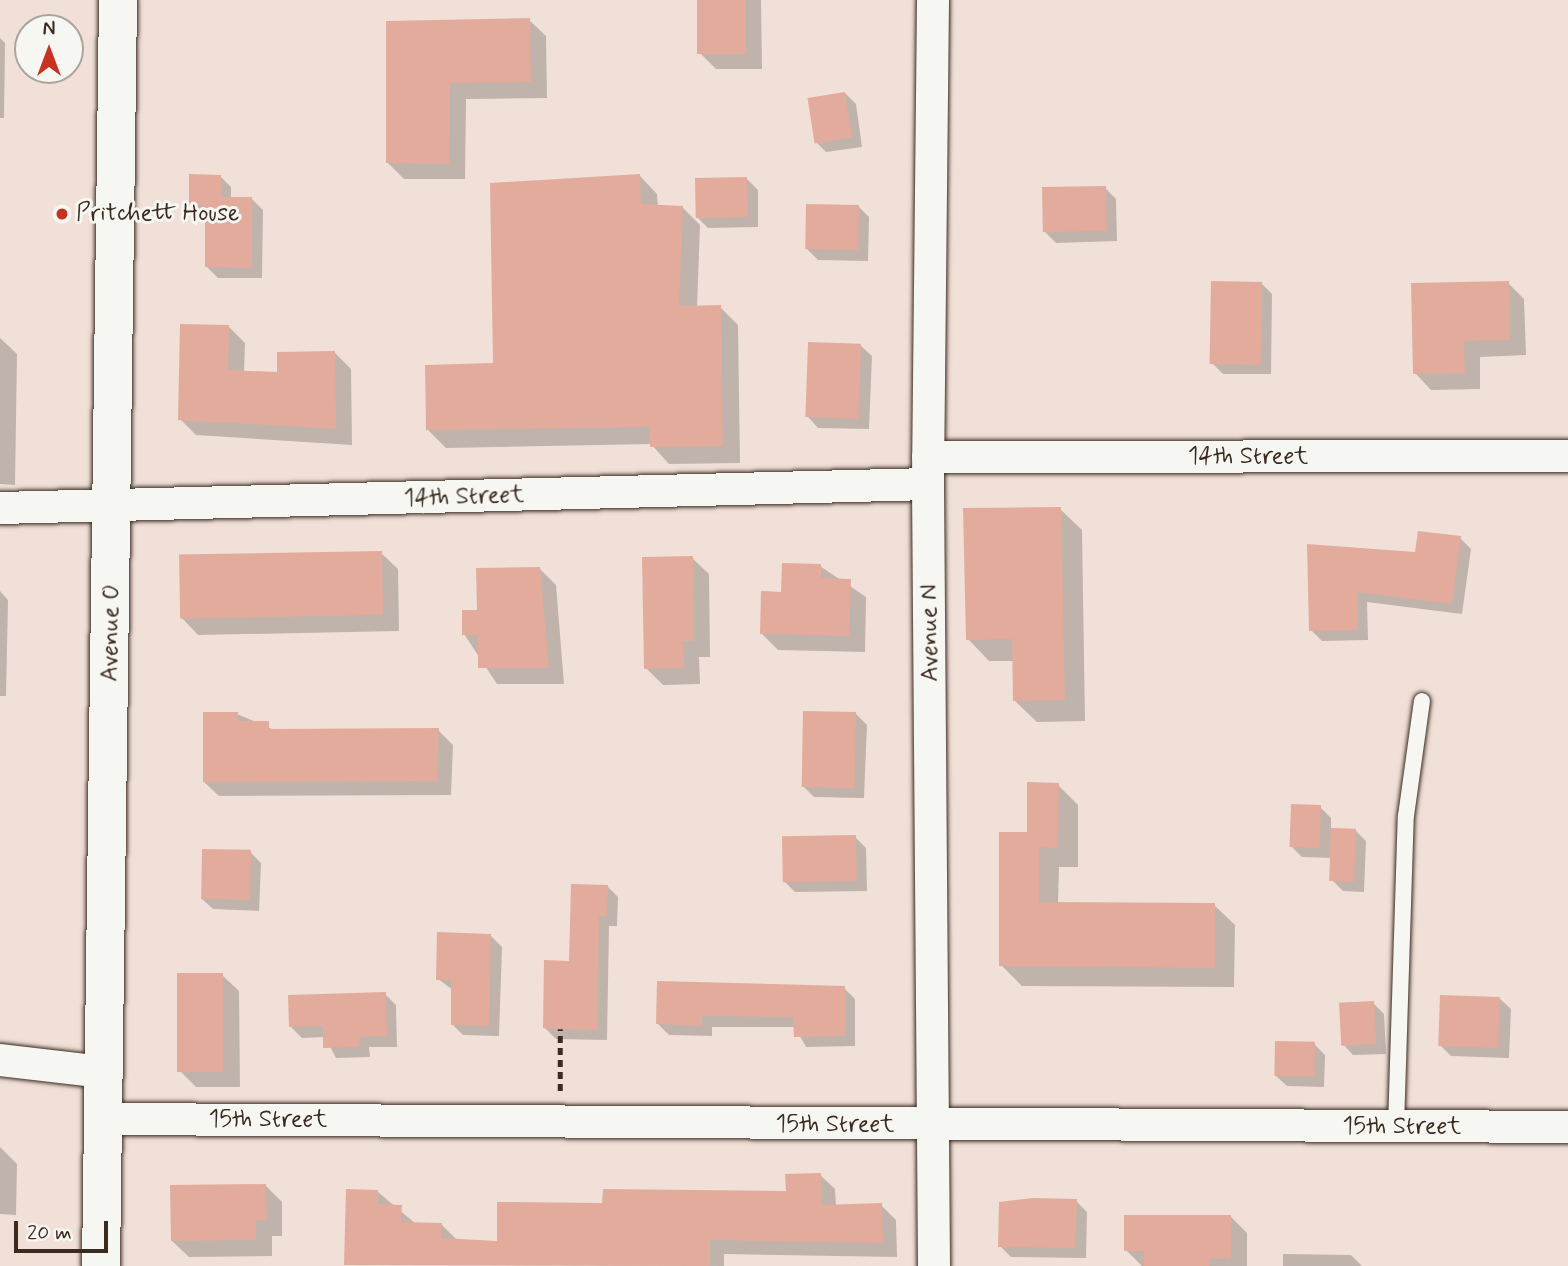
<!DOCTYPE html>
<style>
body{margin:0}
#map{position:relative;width:1568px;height:1266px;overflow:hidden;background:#f0e0d8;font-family:Mynerve,sans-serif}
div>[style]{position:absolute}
.shadow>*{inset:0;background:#0003}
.building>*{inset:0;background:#e3ab9b;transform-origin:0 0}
.path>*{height:4.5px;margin-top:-2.25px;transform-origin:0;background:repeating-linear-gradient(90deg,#3b2a1e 0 7px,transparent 0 12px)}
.roads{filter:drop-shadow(0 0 2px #3b2a1e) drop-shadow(0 0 2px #3b2a1e)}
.service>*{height:16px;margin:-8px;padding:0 8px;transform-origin:8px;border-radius:8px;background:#f6f6f2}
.minor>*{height:32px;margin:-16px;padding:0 16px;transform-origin:16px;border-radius:16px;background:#f6f6f2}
.tertiary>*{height:38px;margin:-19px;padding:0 19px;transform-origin:19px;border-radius:19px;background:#f6f6f2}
.dots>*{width:19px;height:19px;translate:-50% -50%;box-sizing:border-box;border:4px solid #f6f6f2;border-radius:50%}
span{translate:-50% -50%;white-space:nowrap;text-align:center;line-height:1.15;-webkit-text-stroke:6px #f6f6f2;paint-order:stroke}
.poi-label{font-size:24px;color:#3b2a1e}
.left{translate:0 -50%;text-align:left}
.street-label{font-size:24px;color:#3b2a1e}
.north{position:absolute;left:14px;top:14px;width:70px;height:70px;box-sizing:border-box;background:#f6f6f2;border:2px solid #aba49d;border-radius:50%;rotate:0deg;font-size:19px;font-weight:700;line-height:28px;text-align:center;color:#3b2a1e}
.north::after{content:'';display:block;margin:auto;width:24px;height:32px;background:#c8321e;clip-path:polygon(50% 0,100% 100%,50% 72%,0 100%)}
.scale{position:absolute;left:14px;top:1221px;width:94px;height:32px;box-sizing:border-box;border:4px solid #3b2a1e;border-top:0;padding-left:9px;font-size:21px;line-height:24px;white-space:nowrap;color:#3b2a1e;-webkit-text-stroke:5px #f6f6f2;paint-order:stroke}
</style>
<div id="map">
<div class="shadow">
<i style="clip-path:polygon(699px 0,761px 0,762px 69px,716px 69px,700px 53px)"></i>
<i style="clip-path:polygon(529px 20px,546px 36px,547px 98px,466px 99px,465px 179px,404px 179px,387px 162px,388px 23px)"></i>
<i style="clip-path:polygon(0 38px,5px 43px,4px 118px,0 118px)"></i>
<i style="clip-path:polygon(845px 93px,856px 104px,862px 147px,826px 152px,815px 141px)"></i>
<i style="clip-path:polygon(220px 176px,231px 187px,231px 199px,252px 199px,263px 210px,262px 278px,218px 278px,207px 267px,207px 216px,190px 204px)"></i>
<i style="clip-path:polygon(640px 176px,657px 194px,658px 207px,682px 207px,700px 225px,697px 307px,720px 307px,738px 325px,740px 463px,669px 464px,651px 444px,446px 448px,428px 430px,495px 365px)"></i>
<i style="clip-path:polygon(747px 179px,758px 190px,758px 227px,708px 228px,697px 217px)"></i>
<i style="clip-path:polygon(1105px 188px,1116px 199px,1117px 241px,1056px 243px,1045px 232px)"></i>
<i style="clip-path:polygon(858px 206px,869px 217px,868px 261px,818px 260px,807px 249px)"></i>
<i style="clip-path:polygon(1261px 283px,1272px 294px,1271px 374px,1223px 374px,1212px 363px)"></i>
<i style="clip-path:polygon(1508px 283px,1524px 299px,1526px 355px,1480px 357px,1480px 389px,1431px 390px,1415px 373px)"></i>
<i style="clip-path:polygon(229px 327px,245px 343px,244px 373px,279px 374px,334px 352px,351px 369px,352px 445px,196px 435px,180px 419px)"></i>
<i style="clip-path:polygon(0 338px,17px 354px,15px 485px,0 484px)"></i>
<i style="clip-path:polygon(861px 346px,872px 356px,869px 429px,818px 428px,808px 417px)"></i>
<i style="clip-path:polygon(1060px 509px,1082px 530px,1085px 721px,1037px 722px,1015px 701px,1014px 661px,989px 661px,968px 639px)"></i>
<i style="clip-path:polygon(1460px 538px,1471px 549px,1462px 614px,1367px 602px,1368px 640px,1322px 641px,1311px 630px,1309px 546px,1417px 554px)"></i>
<i style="clip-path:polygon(381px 553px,398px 569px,399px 631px,198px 635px,182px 618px)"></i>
<i style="clip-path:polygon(692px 558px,709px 574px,710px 657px,699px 657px,700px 684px,663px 685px,646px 668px)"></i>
<i style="clip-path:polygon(820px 566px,866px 597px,865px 652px,778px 650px,761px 633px)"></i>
<i style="clip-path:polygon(540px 569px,556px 585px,564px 684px,497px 684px,464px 634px,478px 611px)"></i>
<i style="clip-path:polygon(0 591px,8px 600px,6px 696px,0 696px)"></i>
<i style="clip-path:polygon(237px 714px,277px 731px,438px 730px,453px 745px,451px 795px,219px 796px,204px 782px)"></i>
<i style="clip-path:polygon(856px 714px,867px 725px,864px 798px,814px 797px,803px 786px)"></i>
<i style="clip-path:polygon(1058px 785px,1078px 805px,1078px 867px,1059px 867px,1058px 903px,1214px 905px,1235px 925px,1234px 987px,1022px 986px,1001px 965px)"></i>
<i style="clip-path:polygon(1320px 807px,1331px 818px,1331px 829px,1355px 830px,1366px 841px,1364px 892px,1343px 891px,1332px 880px,1333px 858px,1302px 857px,1291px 846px)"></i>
<i style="clip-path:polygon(855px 837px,866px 848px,867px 891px,795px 892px,784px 881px)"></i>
<i style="clip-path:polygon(250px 852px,261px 863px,259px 911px,213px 909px,202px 899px)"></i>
<i style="clip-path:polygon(607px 886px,618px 897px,617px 926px,609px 926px,607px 1040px,556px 1039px,545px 1028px)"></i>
<i style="clip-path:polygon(491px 936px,502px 947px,499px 1036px,463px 1035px,452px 1024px,453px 990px,438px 979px)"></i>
<i style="clip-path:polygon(222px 975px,239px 991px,240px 1087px,196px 1087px,180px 1071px)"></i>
<i style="clip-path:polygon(844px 988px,855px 999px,855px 1046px,806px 1047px,795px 1027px,712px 1027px,712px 1036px,669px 1035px,658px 1024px)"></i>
<i style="clip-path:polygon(385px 994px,396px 1005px,397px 1047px,369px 1047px,370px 1057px,336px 1058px,325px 1037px,302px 1038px,291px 1027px)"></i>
<i style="clip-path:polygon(1500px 999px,1511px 1009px,1509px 1058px,1451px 1056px,1440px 1045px)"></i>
<i style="clip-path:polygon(1373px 1003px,1384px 1014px,1386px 1054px,1353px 1055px,1343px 1044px)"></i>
<i style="clip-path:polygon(1314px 1044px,1325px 1055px,1324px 1087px,1287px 1086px,1276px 1076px)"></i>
<i style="clip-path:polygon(0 1147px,17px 1164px,16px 1215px,0 1214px)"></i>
<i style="clip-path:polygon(820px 1175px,835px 1189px,836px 1206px,881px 1205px,896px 1220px,897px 1257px,724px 1254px,724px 1266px,346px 1264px,378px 1192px,416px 1224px,441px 1224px,456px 1239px,499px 1243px,604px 1205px,787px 1192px)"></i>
<i style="clip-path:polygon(266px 1186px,282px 1202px,282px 1236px,272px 1236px,272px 1256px,189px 1257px,172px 1241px)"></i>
<i style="clip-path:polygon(1076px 1201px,1087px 1212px,1086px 1258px,1011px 1257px,1000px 1246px)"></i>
<i style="clip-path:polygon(1231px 1217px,1247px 1233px,1247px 1266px,1142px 1266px,1126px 1250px)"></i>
<i style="clip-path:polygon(1283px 1254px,1351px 1255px,1362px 1266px,1283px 1266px)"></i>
</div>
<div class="building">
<i style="left:697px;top:0;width:49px;height:54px"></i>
<i style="clip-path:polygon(530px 18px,531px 82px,450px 83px,449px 164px,386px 163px,386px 21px)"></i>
<i style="left:845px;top:92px;width:46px;height:38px;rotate:81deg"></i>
<i style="clip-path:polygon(189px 174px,221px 175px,221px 197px,252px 197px,252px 268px,205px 267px,205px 206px,189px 205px)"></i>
<i style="clip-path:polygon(640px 174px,641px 204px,683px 206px,679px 306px,721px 305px,723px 446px,650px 447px,649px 427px,426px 430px,425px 365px,493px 363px,490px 183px)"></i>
<i style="left:747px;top:177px;width:40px;height:52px;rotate:89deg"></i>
<i style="left:1106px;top:186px;width:45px;height:64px;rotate:89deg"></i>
<i style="left:806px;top:204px;width:53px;height:45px;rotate:1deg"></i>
<i style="left:1211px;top:281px;width:51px;height:83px;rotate:1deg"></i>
<i style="clip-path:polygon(1509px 281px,1510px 340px,1464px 341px,1465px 373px,1413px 374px,1411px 283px)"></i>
<i style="clip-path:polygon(180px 324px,229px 325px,228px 370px,277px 372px,277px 352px,335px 351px,336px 429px,178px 420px)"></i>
<i style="left:808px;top:342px;width:53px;height:75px;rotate:2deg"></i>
<i style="clip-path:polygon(1061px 507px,1065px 700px,1013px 701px,1012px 639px,966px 640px,963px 508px)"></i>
<i style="clip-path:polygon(1418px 531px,1461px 536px,1452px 604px,1357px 592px,1358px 630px,1309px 631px,1307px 544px,1415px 552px)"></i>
<i style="left:382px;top:551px;width:64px;height:203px;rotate:89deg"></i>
<i style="clip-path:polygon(693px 556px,694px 641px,683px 641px,684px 668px,644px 669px,642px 557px)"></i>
<i style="clip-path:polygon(782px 563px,821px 564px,821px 578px,851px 579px,849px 636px,760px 634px,761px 591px,781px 592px)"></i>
<i style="clip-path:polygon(540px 567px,549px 668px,478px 668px,478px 635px,462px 635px,462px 610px,477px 610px,476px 568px)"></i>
<i style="left:803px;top:711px;width:53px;height:76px;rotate:1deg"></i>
<i style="clip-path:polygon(203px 712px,238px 712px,238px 721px,269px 721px,269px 729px,439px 728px,437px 781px,203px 782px)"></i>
<i style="clip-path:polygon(1027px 782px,1059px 783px,1058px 848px,1039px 847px,1039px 902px,1215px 903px,1215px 968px,999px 966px,999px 832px,1027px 832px)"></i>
<i style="left:1291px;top:804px;width:30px;height:43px;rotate:2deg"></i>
<i style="left:1331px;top:828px;width:25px;height:53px;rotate:2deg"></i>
<i style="left:856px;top:835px;width:46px;height:74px;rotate:89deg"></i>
<i style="left:202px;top:849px;width:49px;height:50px;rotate:1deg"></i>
<i style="clip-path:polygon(571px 884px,608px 885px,607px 916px,599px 916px,597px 1030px,543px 1028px,544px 960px,569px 961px)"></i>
<i style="clip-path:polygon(437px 932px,491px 934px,489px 1026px,451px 1025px,451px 980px,436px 980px)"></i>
<i style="left:177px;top:973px;width:46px;height:99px"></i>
<i style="clip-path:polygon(657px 981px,845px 986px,845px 1036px,794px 1037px,793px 1017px,702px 1016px,702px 1026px,656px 1024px)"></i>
<i style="clip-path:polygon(386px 992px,387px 1036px,359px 1037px,360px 1047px,323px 1048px,323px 1026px,289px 1027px,288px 995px)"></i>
<i style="left:1440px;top:995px;width:60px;height:51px;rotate:2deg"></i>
<i style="left:1374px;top:1001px;width:43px;height:35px;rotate:87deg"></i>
<i style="left:1275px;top:1041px;width:40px;height:35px;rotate:1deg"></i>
<i style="clip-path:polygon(821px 1173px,822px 1205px,882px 1203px,883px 1243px,710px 1240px,710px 1266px,344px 1265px,346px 1189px,378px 1190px,378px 1204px,402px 1205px,401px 1222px,442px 1223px,441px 1238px,497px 1241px,497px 1202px,602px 1203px,603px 1189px,786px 1191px,785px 1174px)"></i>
<i style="clip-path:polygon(266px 1184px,267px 1220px,256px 1220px,256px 1240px,171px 1241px,170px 1185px)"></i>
<i style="clip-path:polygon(1033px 1198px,1077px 1199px,1075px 1248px,998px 1247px,999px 1202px)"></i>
<i style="clip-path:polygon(1124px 1215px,1231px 1215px,1231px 1259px,1209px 1259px,1209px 1266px,1144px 1266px,1144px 1251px,1124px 1251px)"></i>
</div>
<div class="path">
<i style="left:560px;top:1091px;width:62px;rotate:-90deg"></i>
</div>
<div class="roads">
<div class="service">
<i style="left:1396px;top:1127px;width:311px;rotate:-88.2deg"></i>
<i style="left:1406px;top:816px;width:116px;rotate:-82.1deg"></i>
</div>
<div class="minor">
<i style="left:933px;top:0;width:484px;rotate:90.6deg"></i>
<i style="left:928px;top:484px;width:782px;rotate:89.56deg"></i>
<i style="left:928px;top:457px;width:640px;rotate:-0.09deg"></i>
<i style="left:0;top:508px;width:928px;rotate:-1.48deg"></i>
<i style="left:0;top:1060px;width:104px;rotate:6.6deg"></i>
<i style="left:102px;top:1119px;width:1466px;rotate:0.31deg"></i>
</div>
<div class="tertiary">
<i style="left:101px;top:1266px;width:1266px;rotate:-89.23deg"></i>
</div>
</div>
<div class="dots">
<i style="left:62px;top:214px;background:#c8321e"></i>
</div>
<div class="poi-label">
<span class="left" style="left:76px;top:214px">Pritchett House</span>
</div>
<div class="street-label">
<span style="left:1248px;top:457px">14th Street</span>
<span style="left:464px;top:497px;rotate:-2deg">14th Street</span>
<span style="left:111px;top:633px;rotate:-89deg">Avenue O</span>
<span style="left:930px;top:633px;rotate:-91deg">Avenue N</span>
<span style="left:268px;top:1120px">15th Street</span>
<span style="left:835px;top:1125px">15th Street</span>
<span style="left:1402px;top:1127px">15th Street</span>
</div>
<div class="north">N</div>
<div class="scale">20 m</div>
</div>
